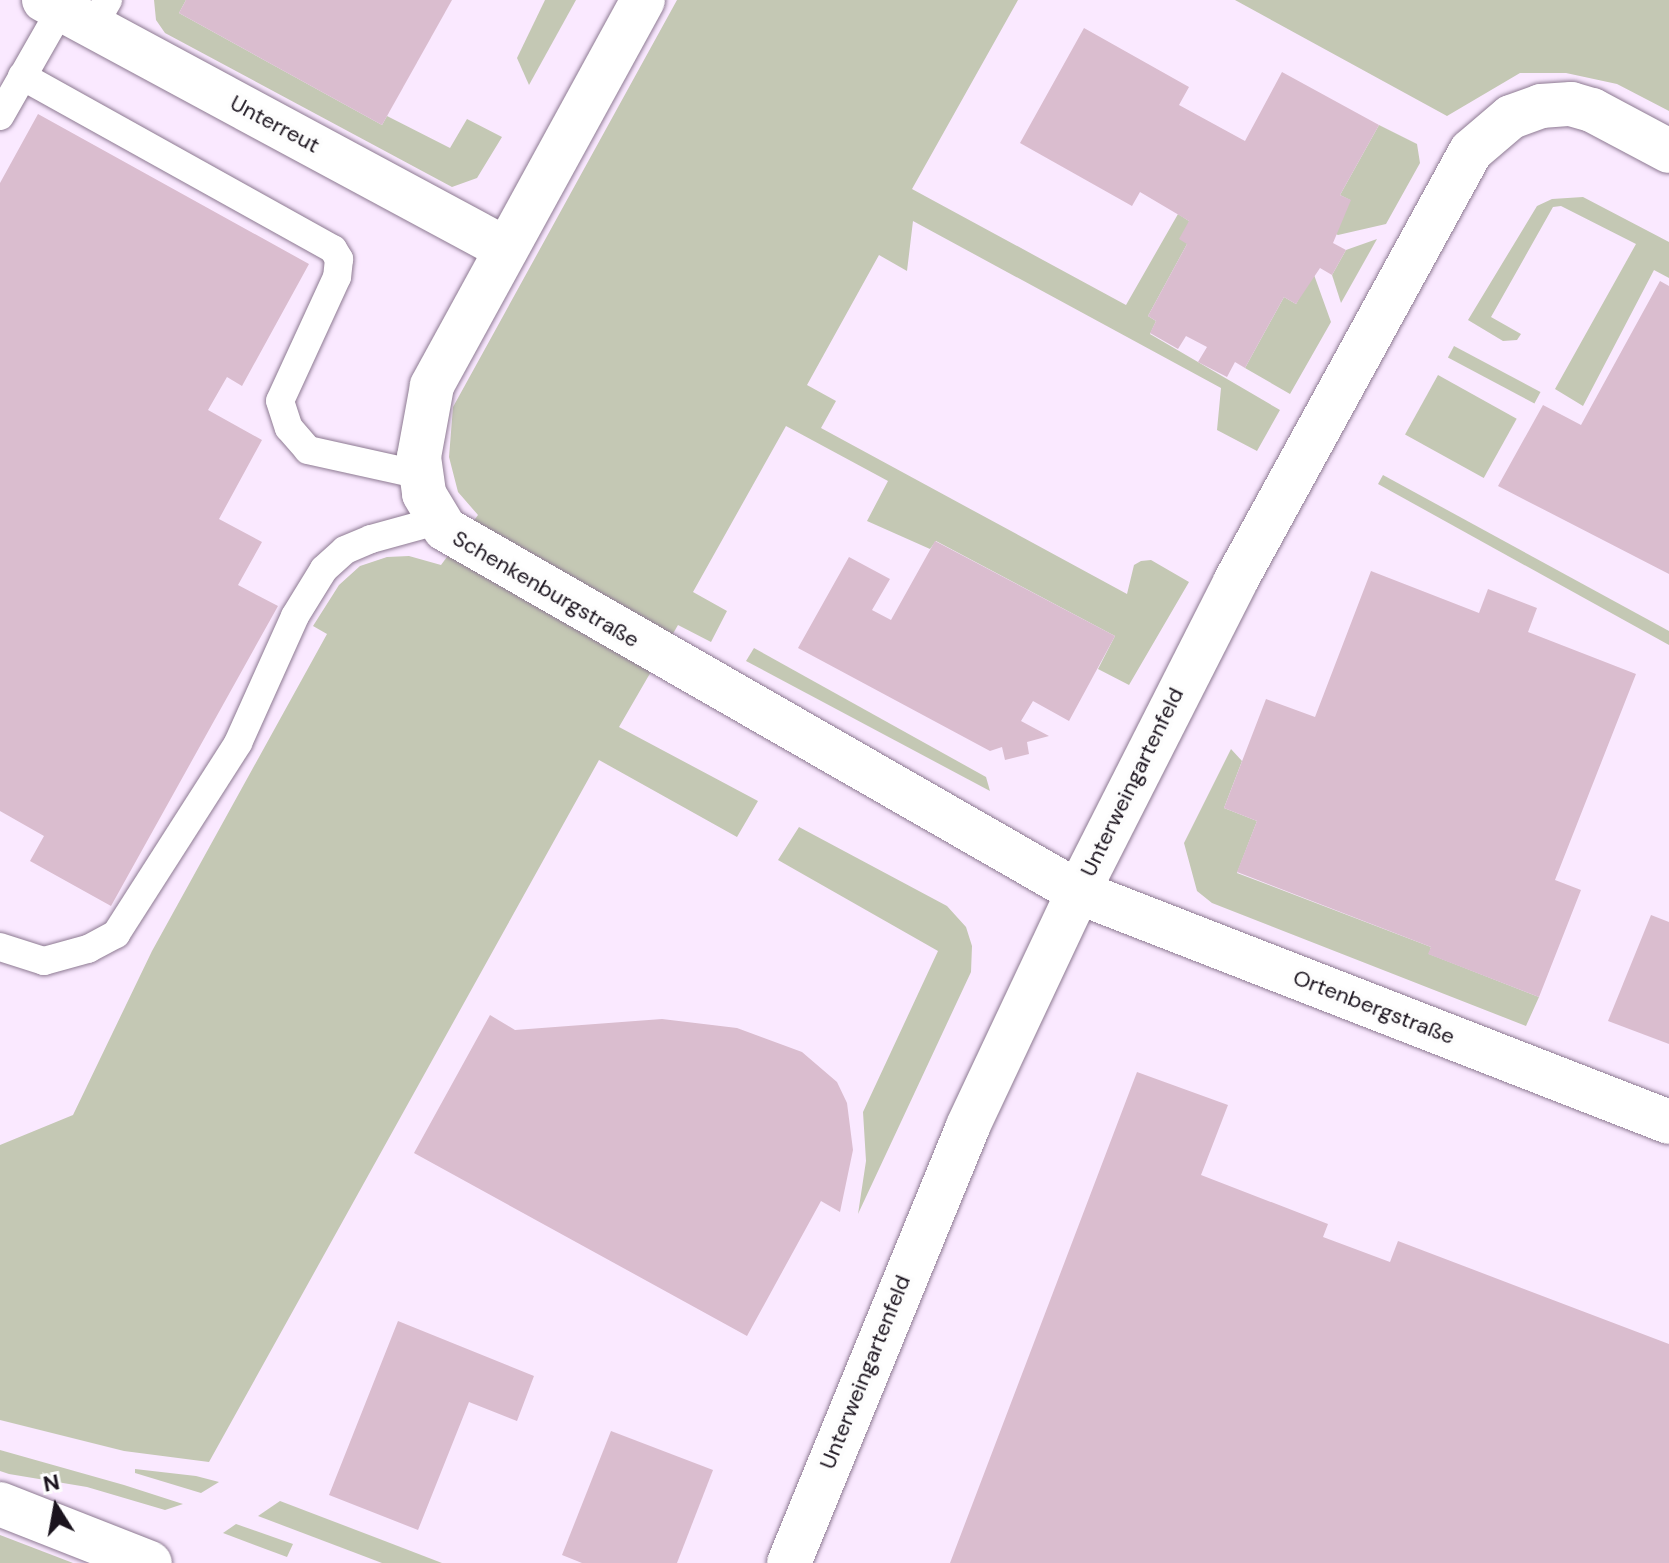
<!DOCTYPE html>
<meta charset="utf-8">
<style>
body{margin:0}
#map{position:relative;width:1669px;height:1563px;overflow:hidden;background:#fae9ff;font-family:"DM Sans",sans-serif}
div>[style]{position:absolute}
.green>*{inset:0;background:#c4c8b4;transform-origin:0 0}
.building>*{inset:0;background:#dabdcf}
.roads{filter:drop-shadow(0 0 2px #8d7a92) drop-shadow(0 0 2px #8d7a92)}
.lane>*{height:28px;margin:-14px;padding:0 14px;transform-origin:14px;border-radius:14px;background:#fff}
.street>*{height:44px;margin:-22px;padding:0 22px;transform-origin:22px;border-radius:22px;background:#fff}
.secondary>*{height:44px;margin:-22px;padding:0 22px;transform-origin:22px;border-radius:22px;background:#fff}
span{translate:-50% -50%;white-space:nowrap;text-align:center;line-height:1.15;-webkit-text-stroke:7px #fdfdfd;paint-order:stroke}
.street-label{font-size:22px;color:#1b141e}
.north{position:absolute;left:16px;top:1467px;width:80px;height:80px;-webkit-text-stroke:6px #fdfdfd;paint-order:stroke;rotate:349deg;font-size:22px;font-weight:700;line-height:32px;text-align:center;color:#1b141e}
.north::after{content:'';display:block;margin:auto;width:28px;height:36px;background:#1b141e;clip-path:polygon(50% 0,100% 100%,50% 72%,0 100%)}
</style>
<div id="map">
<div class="green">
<i style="clip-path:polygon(186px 0,179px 13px,382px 125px,387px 116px,450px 148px,467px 119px,502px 137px,477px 178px,452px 187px,165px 33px,156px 20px,154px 0)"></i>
<i style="clip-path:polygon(545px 0,576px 0,529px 85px,517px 58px)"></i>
<i style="clip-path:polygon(677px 0,1018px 0,912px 189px,1126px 305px,1178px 214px,1189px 221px,1187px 244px,1148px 316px,1156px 321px,1150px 334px,1280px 410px,1257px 451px,1217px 430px,1221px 388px,913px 221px,907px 271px,879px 255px,807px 385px,836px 401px,821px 428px,1127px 594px,1134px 565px,1141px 561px,1151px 560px,1189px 582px,1129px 685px,1098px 669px,1115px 636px,936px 541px,930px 549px,867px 521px,888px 481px,786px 426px,693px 592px,727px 611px,711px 642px,678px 625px,619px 727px,758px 801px,737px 837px,599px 760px,209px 1462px,124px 1451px,0 1420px,0 1145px,73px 1115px,152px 951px,327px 634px,313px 626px,339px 585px,360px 566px,387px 557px,409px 556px,441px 565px,478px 515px,458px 492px,449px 457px,453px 407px)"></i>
<i style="clip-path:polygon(1235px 0,1669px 0,1669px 111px,1617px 84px,1566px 73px,1520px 73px,1447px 116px)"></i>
<i style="clip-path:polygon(1379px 125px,1417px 144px,1420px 163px,1386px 224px,1338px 235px,1333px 233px,1350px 200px,1340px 195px)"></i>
<i style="clip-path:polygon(1583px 197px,1669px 242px,1669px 278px,1654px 270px,1583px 406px,1555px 389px,1636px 244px,1561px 206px,1553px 207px,1491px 317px,1521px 334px,1517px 340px,1503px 341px,1468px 320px,1537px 206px,1552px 199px)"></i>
<i style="clip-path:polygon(1377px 239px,1341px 303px,1332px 275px,1346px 250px)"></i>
<i style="clip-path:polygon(1313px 272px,1331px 322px,1290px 394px,1245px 368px,1284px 297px,1296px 304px)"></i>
<i style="left:1454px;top:346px;width:98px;height:13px;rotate:28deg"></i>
<i style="left:1438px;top:375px;width:90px;height:68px;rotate:29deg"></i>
<i style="clip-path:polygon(1383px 475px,1669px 631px,1669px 645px,1378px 484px)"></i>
<i style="clip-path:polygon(754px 648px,986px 777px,990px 791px,746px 661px)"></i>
<i style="clip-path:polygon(1231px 749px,1242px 761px,1224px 808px,1257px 821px,1237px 873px,1431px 947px,1429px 954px,1539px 997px,1526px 1026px,1212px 903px,1197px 891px,1184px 843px)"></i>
<i style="clip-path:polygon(799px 827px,947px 906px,966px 927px,972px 946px,971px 972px,858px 1214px,866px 1161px,863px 1112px,938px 951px,778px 860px)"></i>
<i style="clip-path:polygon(0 1450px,124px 1485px,183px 1504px,165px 1510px,87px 1487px,9px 1474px,0 1471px)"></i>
<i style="clip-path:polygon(135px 1469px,196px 1476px,219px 1482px,201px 1493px,135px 1473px)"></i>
<i style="clip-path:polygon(280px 1501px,377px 1538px,442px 1563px,382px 1563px,258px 1516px)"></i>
<i style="clip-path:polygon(236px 1524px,293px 1544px,287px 1557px,223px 1533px)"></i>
<i style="clip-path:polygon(0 1535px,73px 1563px,0 1563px)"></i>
</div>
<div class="building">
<i style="clip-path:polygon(186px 0,452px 0,382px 125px,179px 13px)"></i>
<i style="clip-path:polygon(1084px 28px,1189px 87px,1179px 105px,1245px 141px,1282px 72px,1379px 125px,1340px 195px,1351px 200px,1333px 243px,1346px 250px,1332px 275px,1320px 268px,1296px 304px,1284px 297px,1245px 368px,1235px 362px,1227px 377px,1198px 362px,1207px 347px,1186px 336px,1178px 349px,1150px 333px,1156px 321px,1148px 316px,1187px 244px,1179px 239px,1189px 221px,1140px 192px,1132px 206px,1020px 143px)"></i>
<i style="clip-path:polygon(38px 114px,309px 264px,242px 386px,227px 377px,208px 410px,262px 440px,219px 519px,262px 542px,238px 585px,278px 606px,111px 906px,30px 861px,44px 836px,0 811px,0 183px)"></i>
<i style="clip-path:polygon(1660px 281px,1669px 286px,1669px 574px,1498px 486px,1543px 405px,1581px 425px)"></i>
<i style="clip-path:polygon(935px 541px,1115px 636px,1069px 721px,1033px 701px,1021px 721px,1049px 736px,1027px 742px,1029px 754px,1005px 760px,1002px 747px,990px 751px,798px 648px,849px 557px,890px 579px,872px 610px,891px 620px)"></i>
<i style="clip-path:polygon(1371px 571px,1479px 613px,1488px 589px,1537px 608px,1528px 632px,1636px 674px,1555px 880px,1581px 890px,1539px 997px,1428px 954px,1431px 947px,1237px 872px,1257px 821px,1224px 808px,1266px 699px,1315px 717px)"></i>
<i style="clip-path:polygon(1651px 915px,1669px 922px,1669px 1044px,1608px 1021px)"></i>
<i style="clip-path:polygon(490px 1015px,515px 1030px,662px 1019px,737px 1028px,802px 1052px,837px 1082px,847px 1103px,853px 1150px,840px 1212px,821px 1201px,747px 1336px,414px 1153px)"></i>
<i style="clip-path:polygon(1137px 1072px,1228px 1105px,1201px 1175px,1328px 1224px,1323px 1237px,1390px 1262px,1398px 1241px,1669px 1344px,1669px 1563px,950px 1563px)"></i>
<i style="clip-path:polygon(398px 1321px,534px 1376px,517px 1421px,469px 1402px,418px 1530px,329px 1495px)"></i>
<i style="clip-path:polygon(611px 1431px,713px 1470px,677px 1563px,582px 1563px,562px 1555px)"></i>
</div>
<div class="roads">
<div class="lane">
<i style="left:93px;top:26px;width:30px;rotate:-60deg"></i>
<i style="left:22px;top:76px;width:356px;rotate:29.1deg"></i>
<i style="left:333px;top:249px;width:12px;rotate:59deg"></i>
<i style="left:339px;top:259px;width:18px;rotate:96deg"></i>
<i style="left:337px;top:277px;width:136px;rotate:114.7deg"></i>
<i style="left:280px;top:401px;width:28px;rotate:72deg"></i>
<i style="left:289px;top:428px;width:29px;rotate:49deg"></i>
<i style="left:308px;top:450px;width:116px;rotate:12.5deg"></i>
<i style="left:0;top:116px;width:123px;rotate:-60.3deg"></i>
<i style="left:0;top:947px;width:46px;rotate:17.7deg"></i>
<i style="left:44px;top:961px;width:46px;rotate:-15.3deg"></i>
<i style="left:88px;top:949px;width:32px;rotate:-28deg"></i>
<i style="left:116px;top:934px;width:227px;rotate:-57.4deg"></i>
<i style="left:238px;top:743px;width:139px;rotate:-65.8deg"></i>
<i style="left:295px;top:616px;width:55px;rotate:-58.3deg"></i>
<i style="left:324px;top:569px;width:28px;rotate:-42deg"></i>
<i style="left:345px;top:550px;width:28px;rotate:-23deg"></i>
<i style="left:371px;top:539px;width:68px;rotate:-15.3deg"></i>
</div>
<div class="street">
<i style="left:44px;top:0;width:525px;rotate:28.32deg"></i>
<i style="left:643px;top:0;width:440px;rotate:118.7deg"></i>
<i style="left:432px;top:386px;width:72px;rotate:100.4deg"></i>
<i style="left:419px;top:457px;width:37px;rotate:82deg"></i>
<i style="left:424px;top:494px;width:41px;rotate:59deg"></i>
<i style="left:445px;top:529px;width:730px;rotate:29.83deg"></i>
<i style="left:1078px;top:892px;width:634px;rotate:21.26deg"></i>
<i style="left:789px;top:1563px;width:472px;rotate:-67.7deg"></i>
<i style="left:968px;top:1126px;width:259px;rotate:-64.8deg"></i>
<i style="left:1078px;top:892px;width:347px;rotate:-63.1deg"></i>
<i style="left:1235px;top:582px;width:491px;rotate:-61.3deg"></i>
<i style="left:1471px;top:151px;width:52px;rotate:-40.4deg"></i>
<i style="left:1511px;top:117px;width:32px;rotate:-20deg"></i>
<i style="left:1541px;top:106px;width:30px;rotate:-4deg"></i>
<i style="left:1571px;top:104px;width:22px;rotate:16deg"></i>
<i style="left:1592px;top:110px;width:87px;rotate:28deg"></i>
</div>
<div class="secondary">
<i style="left:0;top:1504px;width:161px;rotate:21.5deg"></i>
</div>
</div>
<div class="street-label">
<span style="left:275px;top:124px;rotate:28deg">Unterreut</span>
<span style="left:546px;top:589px;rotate:30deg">Schenkenburgstraße</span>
<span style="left:1132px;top:782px;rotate:-64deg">Unterweingartenfeld</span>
<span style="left:1374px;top:1007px;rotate:21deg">Ortenbergstraße</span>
<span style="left:865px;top:1372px;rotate:-68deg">Unterweingartenfeld</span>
</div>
<div class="north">N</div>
</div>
